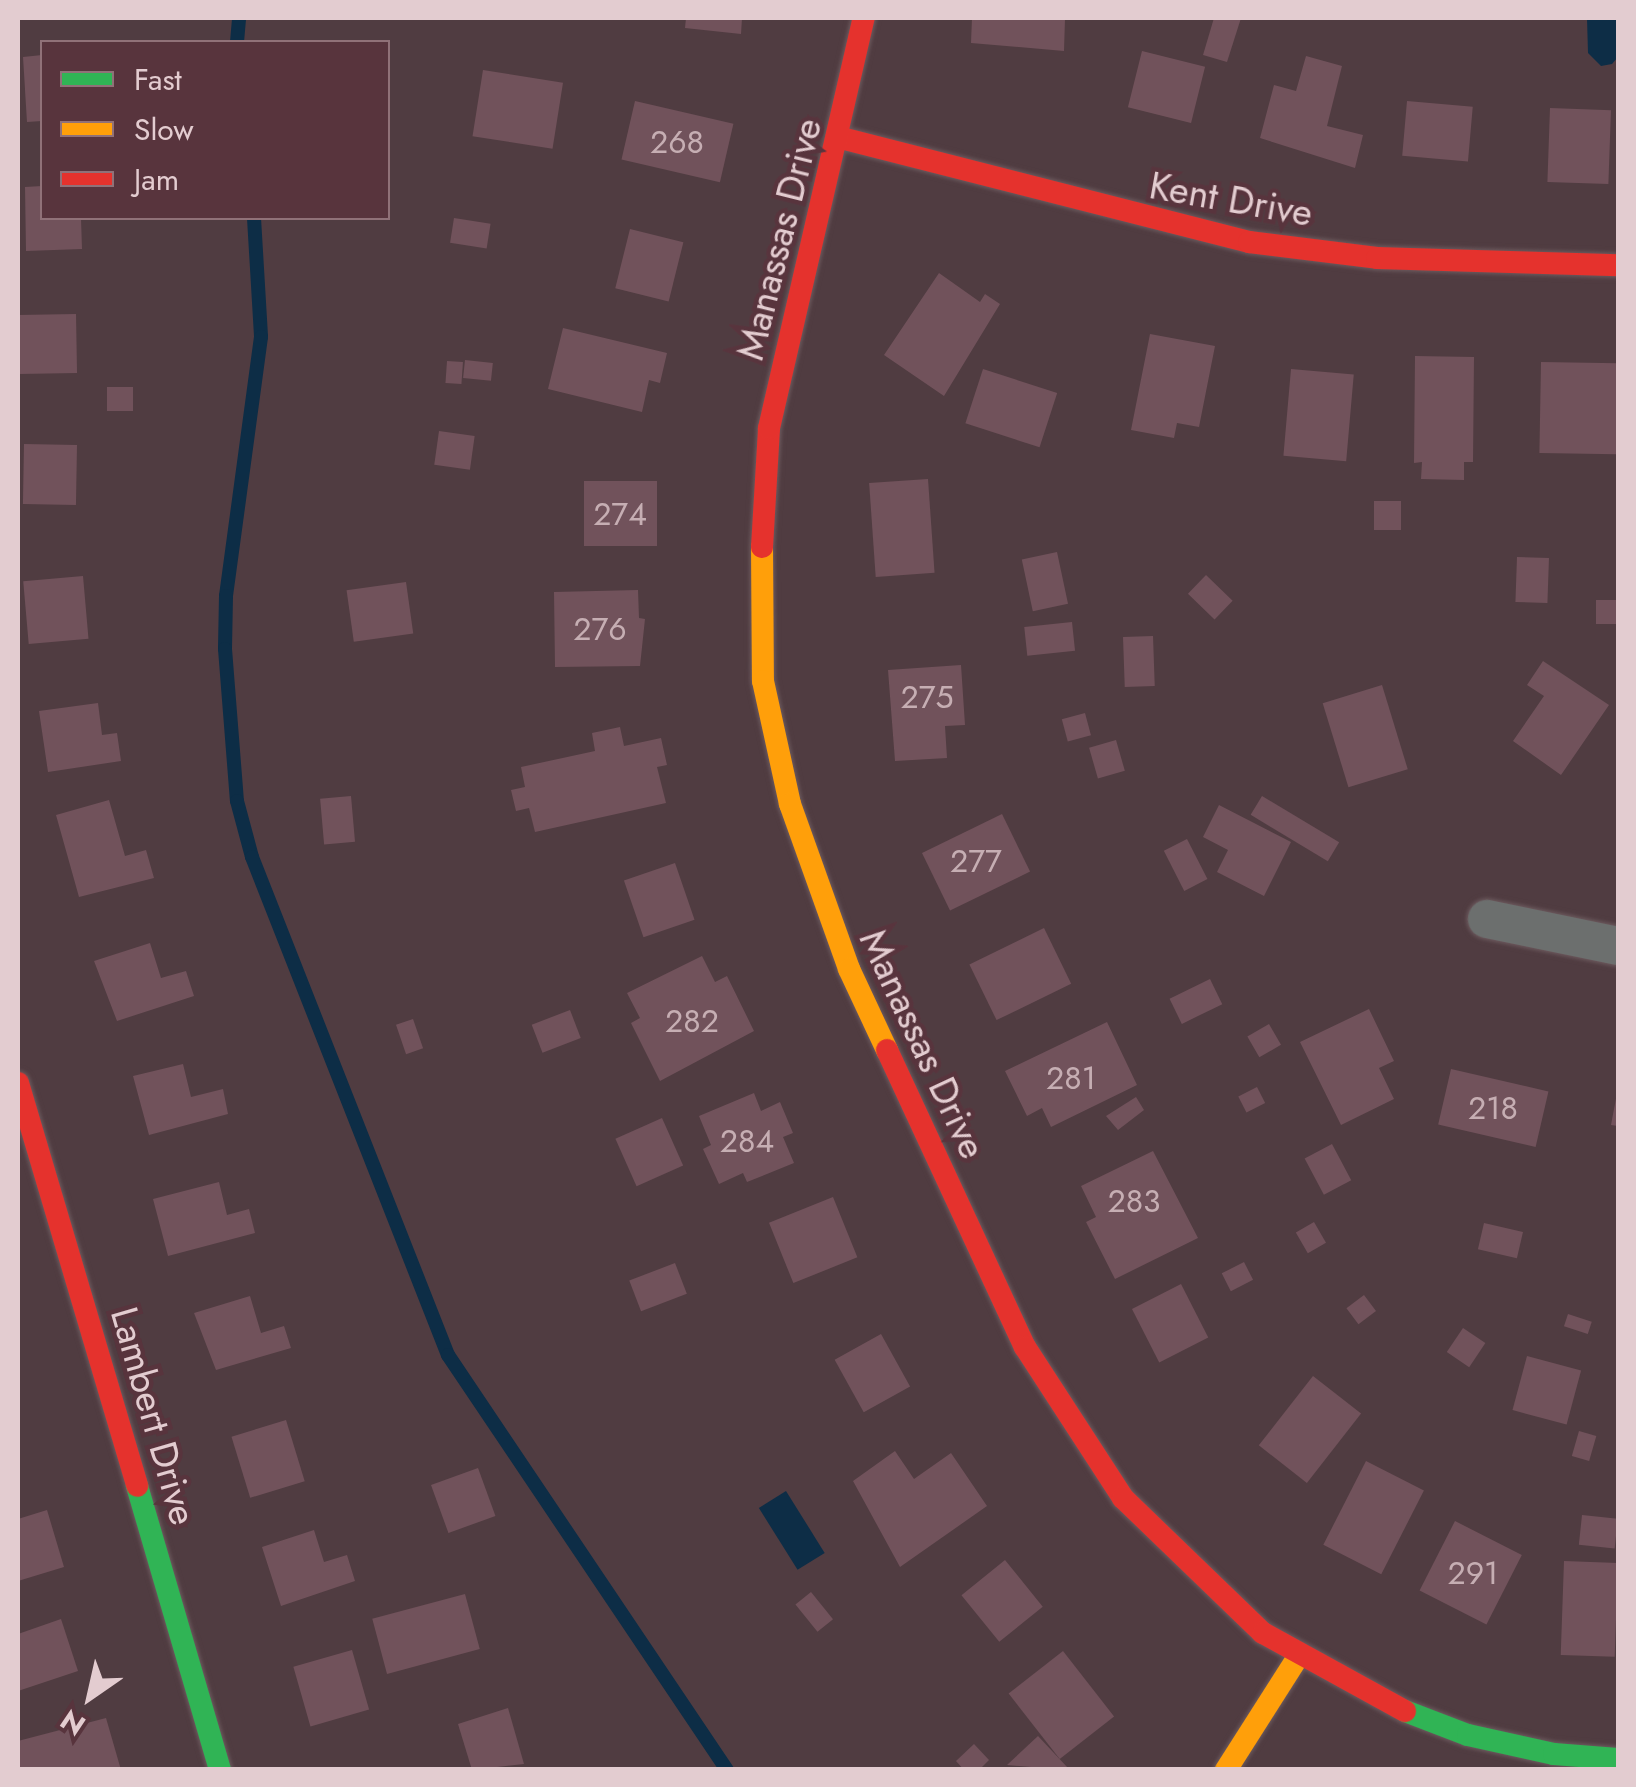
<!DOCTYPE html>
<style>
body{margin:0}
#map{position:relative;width:1636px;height:1787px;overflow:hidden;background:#503c41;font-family:Jost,sans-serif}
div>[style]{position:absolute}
.water>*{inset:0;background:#0d2d46;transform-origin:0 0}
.stream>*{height:14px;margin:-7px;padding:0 7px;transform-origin:7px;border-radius:7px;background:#0d2d46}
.building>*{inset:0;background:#71525b;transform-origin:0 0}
.roads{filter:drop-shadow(0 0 2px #6c5a5e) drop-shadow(0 0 2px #6c5a5e)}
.street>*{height:38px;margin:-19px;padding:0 19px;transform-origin:19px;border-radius:19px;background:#6c6f6e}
.fast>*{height:22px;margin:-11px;padding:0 11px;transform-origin:11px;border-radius:11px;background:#30b455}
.slow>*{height:22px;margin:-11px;padding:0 11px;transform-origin:11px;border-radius:11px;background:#ff9f0a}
.jam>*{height:22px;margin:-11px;padding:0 11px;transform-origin:11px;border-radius:11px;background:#e5322d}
span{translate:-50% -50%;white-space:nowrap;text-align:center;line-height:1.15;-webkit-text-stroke:9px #58343d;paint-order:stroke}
.number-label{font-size:32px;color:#c6aeb3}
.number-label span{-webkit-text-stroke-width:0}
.street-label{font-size:38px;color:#e3ccd0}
.frame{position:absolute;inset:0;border:20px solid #e3ccd0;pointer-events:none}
.legend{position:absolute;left:40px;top:40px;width:350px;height:180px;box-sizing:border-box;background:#58343d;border:2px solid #907178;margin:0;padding:12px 18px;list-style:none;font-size:30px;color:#e3ccd0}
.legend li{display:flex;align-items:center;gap:20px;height:50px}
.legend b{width:50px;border:2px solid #907178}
.north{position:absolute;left:40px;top:1647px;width:100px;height:100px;-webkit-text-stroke:8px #58343d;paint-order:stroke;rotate:214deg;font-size:28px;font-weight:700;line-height:40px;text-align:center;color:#e3ccd0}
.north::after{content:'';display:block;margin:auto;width:35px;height:45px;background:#e3ccd0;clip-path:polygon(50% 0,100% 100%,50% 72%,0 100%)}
</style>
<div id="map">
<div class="water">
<i style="clip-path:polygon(1587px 18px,1618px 18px,1618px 57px,1612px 64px,1601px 66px,1588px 53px)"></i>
<i style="left:786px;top:1491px;width:73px;height:32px;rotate:58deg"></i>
</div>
<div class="stream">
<i style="left:237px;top:42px;width:24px;rotate:-85deg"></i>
<i style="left:254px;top:218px;width:119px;rotate:86.6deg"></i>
<i style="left:261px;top:337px;width:261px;rotate:97.7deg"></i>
<i style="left:226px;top:596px;width:53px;rotate:91.1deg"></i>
<i style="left:225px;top:649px;width:152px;rotate:85.5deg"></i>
<i style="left:237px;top:801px;width:58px;rotate:75deg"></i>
<i style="left:252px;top:857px;width:535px;rotate:68.52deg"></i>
<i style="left:448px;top:1355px;width:500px;rotate:56.09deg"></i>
</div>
<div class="building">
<i style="clip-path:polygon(686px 18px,742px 18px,741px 34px,685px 28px)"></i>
<i style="clip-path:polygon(972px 18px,1065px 18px,1064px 51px,971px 43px)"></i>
<i style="clip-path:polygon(1214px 18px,1241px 18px,1227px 62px,1203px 55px)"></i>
<i style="left:1142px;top:51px;width:65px;height:58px;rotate:14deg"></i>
<i style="clip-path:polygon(42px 55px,42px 121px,27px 122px,23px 57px)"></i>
<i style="clip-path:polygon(1306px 56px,1342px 66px,1327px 126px,1363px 135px,1355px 168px,1260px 138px,1274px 85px,1296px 91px)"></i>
<i style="left:483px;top:70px;width:81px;height:67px;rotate:9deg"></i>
<i style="left:635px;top:101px;width:101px;height:60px;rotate:13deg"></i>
<i style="left:1407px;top:101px;width:66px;height:55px;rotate:5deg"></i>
<i style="left:1550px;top:108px;width:61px;height:74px;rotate:2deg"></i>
<i style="clip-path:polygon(42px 186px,42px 218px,81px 218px,82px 249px,26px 251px,25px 187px)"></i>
<i style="left:454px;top:218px;width:37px;height:25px;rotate:9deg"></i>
<i style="left:630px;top:229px;width:55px;height:61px;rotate:14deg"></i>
<i style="clip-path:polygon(939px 273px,980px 302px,985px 294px,1000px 304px,944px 396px,884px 355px)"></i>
<i style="left:76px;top:314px;width:59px;height:58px;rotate:89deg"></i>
<i style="clip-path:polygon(563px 328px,667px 353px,660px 383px,649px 380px,642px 412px,548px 389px)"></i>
<i style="clip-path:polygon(1150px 334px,1215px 346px,1199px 427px,1177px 423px,1174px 438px,1131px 430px)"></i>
<i style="clip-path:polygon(1415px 356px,1474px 357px,1473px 462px,1464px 462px,1464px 480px,1421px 479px,1422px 462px,1414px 463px)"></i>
<i style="left:465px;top:360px;width:28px;height:18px;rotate:6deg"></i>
<i style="left:447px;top:361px;width:16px;height:22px;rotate:4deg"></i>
<i style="left:1541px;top:362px;width:77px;height:91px;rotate:1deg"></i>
<i style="left:983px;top:369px;width:78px;height:57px;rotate:18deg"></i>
<i style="left:1291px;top:369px;width:63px;height:87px;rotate:5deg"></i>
<i style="left:107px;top:387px;width:26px;height:24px"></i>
<i style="left:439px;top:431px;width:36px;height:34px;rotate:8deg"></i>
<i style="left:24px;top:444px;width:53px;height:60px;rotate:1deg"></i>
<i style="left:928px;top:479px;width:94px;height:59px;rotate:86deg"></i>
<i style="left:584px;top:481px;width:73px;height:65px"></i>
<i style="left:1374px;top:501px;width:27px;height:29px"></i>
<i style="left:1057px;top:552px;width:53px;height:36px;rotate:78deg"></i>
<i style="left:1517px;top:557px;width:32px;height:45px;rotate:2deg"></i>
<i style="left:1206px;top:575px;width:37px;height:26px;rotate:44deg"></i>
<i style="left:83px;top:576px;width:63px;height:60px;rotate:85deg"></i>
<i style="left:406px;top:582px;width:52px;height:60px;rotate:82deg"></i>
<i style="clip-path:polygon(638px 590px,639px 618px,645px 619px,640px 666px,555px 667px,554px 592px)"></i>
<i style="left:1596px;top:600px;width:22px;height:24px"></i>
<i style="left:1072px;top:622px;width:29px;height:48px;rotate:84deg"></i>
<i style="left:1153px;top:636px;width:50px;height:30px;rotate:88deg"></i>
<i style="clip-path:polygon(1543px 661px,1609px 705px,1561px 775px,1513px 741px,1544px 696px,1527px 685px)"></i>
<i style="clip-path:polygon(961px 665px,965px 725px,945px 726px,947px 758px,895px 761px,888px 670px)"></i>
<i style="left:1382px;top:685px;width:88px;height:62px;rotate:73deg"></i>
<i style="clip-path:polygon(98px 703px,102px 735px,117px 733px,121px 761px,48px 772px,39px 711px)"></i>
<i style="left:1085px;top:713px;width:23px;height:24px;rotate:75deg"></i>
<i style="clip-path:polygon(620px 727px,624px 746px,661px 738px,667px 765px,657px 767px,666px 803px,535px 832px,529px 808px,516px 811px,511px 790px,525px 787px,521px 767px,595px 751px,592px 733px)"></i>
<i style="left:1116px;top:740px;width:32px;height:28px;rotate:74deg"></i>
<i style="left:351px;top:796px;width:46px;height:31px;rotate:85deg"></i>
<i style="left:1262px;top:796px;width:90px;height:22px;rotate:31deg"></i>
<i style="clip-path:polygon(109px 800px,125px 856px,146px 850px,154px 878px,79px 897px,56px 815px)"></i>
<i style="clip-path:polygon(1219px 805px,1291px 842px,1264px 896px,1217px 872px,1228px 850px,1203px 837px)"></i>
<i style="left:1002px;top:814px;width:64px;height:89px;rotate:64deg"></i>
<i style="left:1187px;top:839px;width:45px;height:26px;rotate:63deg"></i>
<i style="left:675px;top:863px;width:60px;height:54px;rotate:71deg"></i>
<i style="left:1044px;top:928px;width:62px;height:83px;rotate:64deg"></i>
<i style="clip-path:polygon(150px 943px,161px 978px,186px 971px,194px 996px,117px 1021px,94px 961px)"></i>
<i style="clip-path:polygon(702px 956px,715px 982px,727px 976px,754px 1031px,660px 1081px,631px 1023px,640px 1018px,627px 993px)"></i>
<i style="left:1210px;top:979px;width:28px;height:45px;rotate:64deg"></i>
<i style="clip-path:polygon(1369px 1009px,1394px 1061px,1379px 1068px,1394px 1099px,1341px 1125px,1300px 1042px)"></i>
<i style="left:570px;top:1010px;width:30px;height:41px;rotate:69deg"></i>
<i style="left:413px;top:1019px;width:31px;height:18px;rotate:71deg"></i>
<i style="clip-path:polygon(1107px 1022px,1137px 1085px,1051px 1127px,1042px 1108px,1027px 1116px,1005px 1071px)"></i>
<i style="left:1269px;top:1024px;width:24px;height:25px;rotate:60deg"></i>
<i style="clip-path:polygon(183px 1064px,191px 1097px,223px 1089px,228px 1114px,149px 1135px,133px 1076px)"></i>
<i style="left:1451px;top:1069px;width:100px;height:57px;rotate:13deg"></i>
<i style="left:1257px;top:1087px;width:18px;height:21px;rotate:63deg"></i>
<i style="clip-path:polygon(1618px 1088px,1618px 1126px,1611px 1125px)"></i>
<i style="clip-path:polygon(754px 1093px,761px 1111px,780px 1102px,793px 1133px,783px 1137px,794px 1163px,747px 1182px,743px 1173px,719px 1184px,703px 1149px,711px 1145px,699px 1116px)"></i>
<i style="clip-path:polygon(1136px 1097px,1144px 1110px,1118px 1130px,1106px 1116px)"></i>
<i style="left:662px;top:1118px;width:52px;height:51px;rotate:66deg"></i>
<i style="left:1332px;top:1144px;width:41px;height:31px;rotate:62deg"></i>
<i style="clip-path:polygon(1153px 1151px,1198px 1238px,1115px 1279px,1086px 1222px,1096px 1217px,1081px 1186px)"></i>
<i style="clip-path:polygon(219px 1182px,227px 1215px,249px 1209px,255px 1233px,168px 1256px,153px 1199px)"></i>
<i style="left:833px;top:1197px;width:65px;height:69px;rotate:68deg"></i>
<i style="left:1314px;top:1222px;width:24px;height:21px;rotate:60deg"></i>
<i style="left:1484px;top:1223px;width:40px;height:27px;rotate:13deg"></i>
<i style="left:1244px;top:1262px;width:20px;height:25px;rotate:63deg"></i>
<i style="left:675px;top:1263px;width:33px;height:49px;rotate:69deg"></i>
<i style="left:1181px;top:1284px;width:60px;height:55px;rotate:63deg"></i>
<i style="left:1364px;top:1295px;width:20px;height:22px;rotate:53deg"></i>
<i style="clip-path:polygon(250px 1296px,261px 1333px,284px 1326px,291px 1348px,216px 1370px,194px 1313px)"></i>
<i style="left:1568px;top:1314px;width:25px;height:13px;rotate:18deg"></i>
<i style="left:1463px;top:1328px;width:27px;height:29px;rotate:34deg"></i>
<i style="left:881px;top:1334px;width:60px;height:53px;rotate:61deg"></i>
<i style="left:1527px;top:1356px;width:56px;height:56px;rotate:15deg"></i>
<i style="left:1313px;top:1376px;width:61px;height:88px;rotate:38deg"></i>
<i style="left:286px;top:1420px;width:64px;height:57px;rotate:73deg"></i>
<i style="left:1579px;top:1431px;width:18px;height:26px;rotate:16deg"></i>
<i style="clip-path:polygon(895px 1451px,914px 1479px,951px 1453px,987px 1506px,900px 1567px,853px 1481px)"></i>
<i style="left:1366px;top:1461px;width:65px;height:94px;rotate:27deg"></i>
<i style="left:478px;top:1468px;width:51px;height:50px;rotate:70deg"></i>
<i style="clip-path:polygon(47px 1510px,64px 1567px,18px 1581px,18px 1519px)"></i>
<i style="left:1582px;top:1515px;width:36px;height:30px;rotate:6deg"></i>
<i style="left:1455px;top:1521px;width:75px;height:78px;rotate:27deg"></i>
<i style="clip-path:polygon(314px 1530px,324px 1562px,347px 1555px,355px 1581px,281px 1606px,262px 1547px)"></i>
<i style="left:1005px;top:1560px;width:60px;height:56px;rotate:51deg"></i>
<i style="left:1564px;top:1561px;width:54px;height:94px;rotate:2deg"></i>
<i style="left:811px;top:1592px;width:35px;height:20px;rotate:51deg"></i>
<i style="left:465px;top:1594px;width:57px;height:96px;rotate:75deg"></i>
<i style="clip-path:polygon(61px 1619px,78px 1671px,18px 1691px,18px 1634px)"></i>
<i style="left:352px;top:1650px;width:62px;height:61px;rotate:74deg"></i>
<i style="left:1063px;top:1651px;width:83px;height:69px;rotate:52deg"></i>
<i style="clip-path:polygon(508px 1708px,524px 1764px,472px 1770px,458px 1724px)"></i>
<i style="clip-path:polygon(106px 1718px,121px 1770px,18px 1770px,18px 1741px)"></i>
<i style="clip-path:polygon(1038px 1736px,1068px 1768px,1067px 1770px,1007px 1765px)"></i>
<i style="clip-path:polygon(974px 1744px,989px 1760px,979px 1770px,964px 1770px,956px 1761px)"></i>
</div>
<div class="roads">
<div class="street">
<i style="left:1487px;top:919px;width:134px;rotate:11.6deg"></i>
</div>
<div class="fast">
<i style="left:137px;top:1486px;width:296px;rotate:73.7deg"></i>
<i style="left:1405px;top:1711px;width:67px;rotate:20.9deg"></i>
<i style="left:1468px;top:1735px;width:88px;rotate:12.5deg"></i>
<i style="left:1554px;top:1754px;width:64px;rotate:4.5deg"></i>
</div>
<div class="slow">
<i style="left:762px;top:547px;width:134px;rotate:89.6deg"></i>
<i style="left:763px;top:681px;width:126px;rotate:77.6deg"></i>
<i style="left:790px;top:804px;width:175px;rotate:70.3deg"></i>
<i style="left:849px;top:969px;width:89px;rotate:64.9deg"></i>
<i style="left:1226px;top:1770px;width:134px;rotate:-57.5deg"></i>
</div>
<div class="jam">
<i style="left:841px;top:138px;width:421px;rotate:14.3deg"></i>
<i style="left:1249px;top:242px;width:129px;rotate:7.1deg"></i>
<i style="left:1377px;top:258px;width:241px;rotate:1.7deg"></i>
<i style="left:762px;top:547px;width:119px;rotate:-86.6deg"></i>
<i style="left:769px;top:428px;width:421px;rotate:-77deg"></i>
<i style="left:887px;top:1050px;width:327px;rotate:65.1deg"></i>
<i style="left:1025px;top:1347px;width:180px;rotate:57deg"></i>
<i style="left:1123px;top:1498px;width:194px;rotate:44deg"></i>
<i style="left:1263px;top:1633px;width:162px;rotate:28.8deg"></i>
<i style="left:18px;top:1083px;width:420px;rotate:73.5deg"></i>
</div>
</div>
<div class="number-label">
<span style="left:677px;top:142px">268</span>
<span style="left:620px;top:514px">274</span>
<span style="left:600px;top:629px">276</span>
<span style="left:927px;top:697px">275</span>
<span style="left:976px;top:861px">277</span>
<span style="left:692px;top:1021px">282</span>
<span style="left:1071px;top:1078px">281</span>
<span style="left:1493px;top:1108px">218</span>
<span style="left:747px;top:1141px">284</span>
<span style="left:1134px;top:1201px">283</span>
<span style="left:1473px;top:1573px">291</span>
</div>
<div class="street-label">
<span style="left:1231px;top:199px;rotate:10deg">Kent Drive</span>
<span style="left:779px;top:239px;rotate:-76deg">Manassas Drive</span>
<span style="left:923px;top:1044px;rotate:65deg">Manassas Drive</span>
<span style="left:154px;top:1416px;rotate:74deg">Lambert Drive</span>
</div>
<div class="frame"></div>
<ul class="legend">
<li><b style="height:12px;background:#30b455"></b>Fast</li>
<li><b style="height:12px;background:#ff9f0a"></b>Slow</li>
<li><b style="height:12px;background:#e5322d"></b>Jam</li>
</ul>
<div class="north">N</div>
</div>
